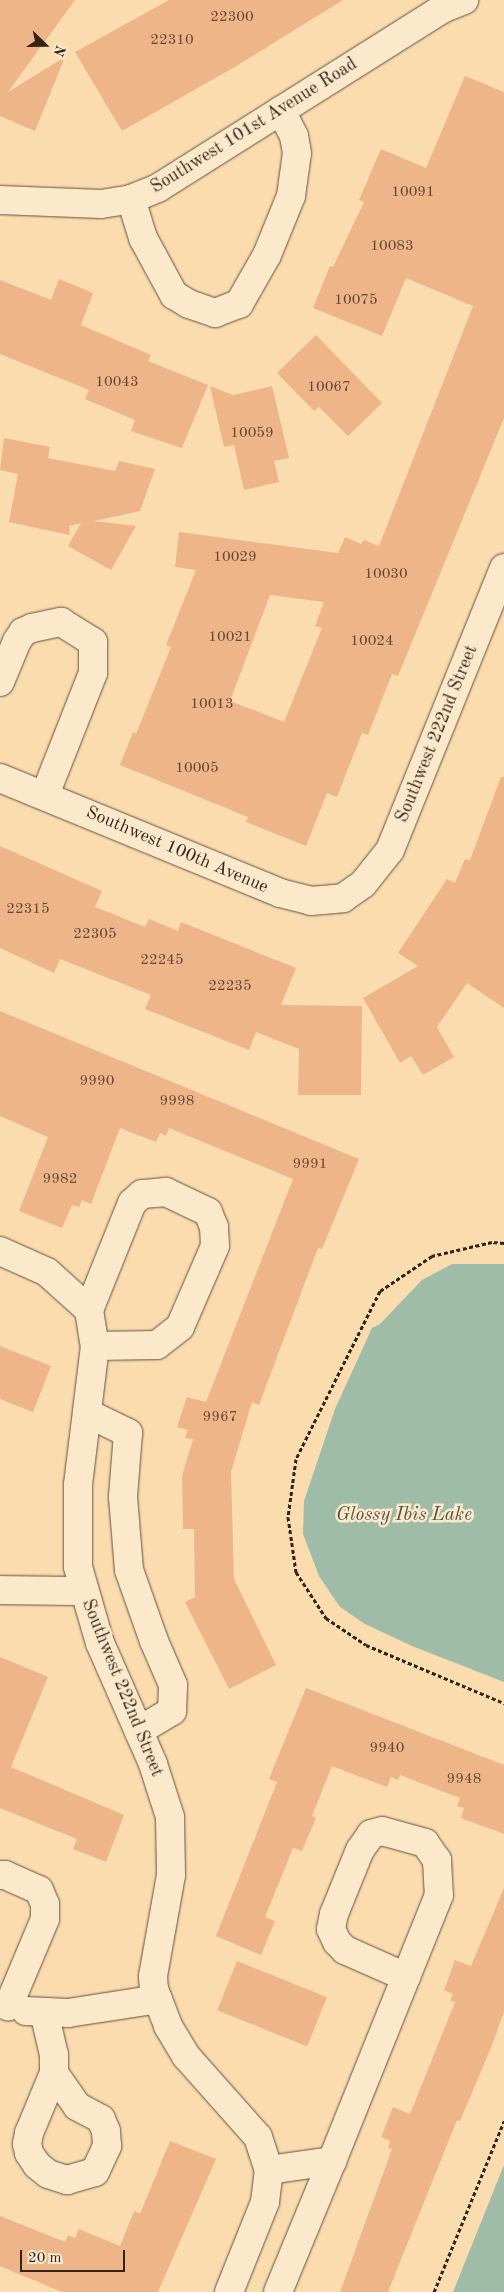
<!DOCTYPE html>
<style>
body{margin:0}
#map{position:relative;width:504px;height:2292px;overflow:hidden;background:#fadcae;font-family:"Old Standard TT",serif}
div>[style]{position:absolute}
.water>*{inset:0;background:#9ebca8}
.building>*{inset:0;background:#eeb589;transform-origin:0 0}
.path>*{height:3px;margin-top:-1.5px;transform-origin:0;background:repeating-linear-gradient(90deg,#332319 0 4px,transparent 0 6.5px)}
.roads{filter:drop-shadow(0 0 1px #65513e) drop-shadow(0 0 1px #65513e)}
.minor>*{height:28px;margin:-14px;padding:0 14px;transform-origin:14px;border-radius:14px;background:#fce8ca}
span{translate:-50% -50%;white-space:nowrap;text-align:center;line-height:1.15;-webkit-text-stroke:5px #fce8ca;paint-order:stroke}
.number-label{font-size:15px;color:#624835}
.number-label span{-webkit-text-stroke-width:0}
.street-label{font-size:18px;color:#332319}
.water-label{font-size:19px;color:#535144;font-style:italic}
.north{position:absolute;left:20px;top:20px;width:50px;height:50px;-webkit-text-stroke:4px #fce8ca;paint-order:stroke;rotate:112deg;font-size:14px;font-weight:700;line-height:20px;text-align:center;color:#332319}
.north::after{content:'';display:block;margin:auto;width:18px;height:22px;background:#332319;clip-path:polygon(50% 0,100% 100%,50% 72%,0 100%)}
.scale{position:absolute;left:20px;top:2250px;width:105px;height:22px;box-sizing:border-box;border:2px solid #332319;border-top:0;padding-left:6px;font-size:15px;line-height:18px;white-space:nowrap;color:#332319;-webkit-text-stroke:4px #fce8ca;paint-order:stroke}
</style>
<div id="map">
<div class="water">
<i style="clip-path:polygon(452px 1264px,504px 1264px,504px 1682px,412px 1646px,365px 1624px,340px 1607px,319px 1576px,303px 1534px,304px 1501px,335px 1409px,372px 1328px,380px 1324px,422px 1280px)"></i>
<i style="clip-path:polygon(504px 2165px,504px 2292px,453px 2292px)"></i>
</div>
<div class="building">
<i style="clip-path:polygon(0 0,75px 0,8px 92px,65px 57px,35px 131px,0 116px)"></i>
<i style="clip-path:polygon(169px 0,343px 0,233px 68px,122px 131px,75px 52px)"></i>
<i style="clip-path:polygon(evenodd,465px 76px,504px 92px,504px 418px,398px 676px,392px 674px,368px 735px,362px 733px,337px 797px,327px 793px,306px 846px,246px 822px,248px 817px,120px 765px,133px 732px,136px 734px,171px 647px,166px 645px,196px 570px,175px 567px,179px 532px,338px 553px,345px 537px,361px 544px,364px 540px,379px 546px,473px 306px,406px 278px,382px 336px,313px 308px,330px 266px,333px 267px,364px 202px,359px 200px,381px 149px,426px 168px,465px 76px,270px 595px,324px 602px,315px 626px,322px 628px,284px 722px,230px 701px,270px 595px)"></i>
<i style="clip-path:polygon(59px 279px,93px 293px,81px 325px,151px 355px,148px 361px,208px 385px,182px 448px,131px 431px,135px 420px,85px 399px,89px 390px,0 354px,0 280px,51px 300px)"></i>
<i style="clip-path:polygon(316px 335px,382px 403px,348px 436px,319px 407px,314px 411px,277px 373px)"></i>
<i style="clip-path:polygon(210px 386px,233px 395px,272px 386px,289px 458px,274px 461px,279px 482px,244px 490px,234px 445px,224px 447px)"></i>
<i style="clip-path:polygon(4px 438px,50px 447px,48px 458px,115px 471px,119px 461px,155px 469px,140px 511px,94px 521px,136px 526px,111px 570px,68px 546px,81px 523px,69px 526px,70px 535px,9px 522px,18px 474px,0 470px)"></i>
<i style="clip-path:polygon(501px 777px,504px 777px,504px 1008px,467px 983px,437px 1027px,454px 1057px,423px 1075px,411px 1056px,400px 1063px,363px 998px,418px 966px,398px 953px,447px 879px,455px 883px,465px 859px,470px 860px)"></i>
<i style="clip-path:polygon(0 846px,102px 891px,95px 907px,145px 927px,149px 919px,178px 931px,181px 922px,296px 968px,281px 1005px,362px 1006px,361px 1095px,298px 1095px,299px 1049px,256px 1032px,249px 1050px,145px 1009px,151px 995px,60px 959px,54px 973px,0 948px)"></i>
<i style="clip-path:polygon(0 1011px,359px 1159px,322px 1249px,318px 1248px,259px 1405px,252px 1402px,231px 1472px,234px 1579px,276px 1665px,229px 1689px,185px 1602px,195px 1597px,194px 1529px,183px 1529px,182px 1476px,193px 1439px,185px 1438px,188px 1430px,177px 1427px,187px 1397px,206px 1402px,293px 1179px,169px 1128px,166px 1136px,160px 1133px,156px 1142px,120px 1128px,91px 1204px,82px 1200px,79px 1207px,72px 1205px,62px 1228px,19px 1211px,48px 1137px,0 1116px)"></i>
<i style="clip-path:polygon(0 1346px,51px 1366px,33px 1412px,0 1399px)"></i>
<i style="clip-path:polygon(0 1657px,48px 1677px,11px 1767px,124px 1815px,106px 1862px,73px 1849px,77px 1839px,0 1808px)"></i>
<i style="clip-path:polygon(306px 1688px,504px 1765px,504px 1834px,461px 1818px,464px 1808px,457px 1806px,460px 1798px,400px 1775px,398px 1780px,391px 1777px,387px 1787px,332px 1766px,312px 1816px,316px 1818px,302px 1851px,293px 1848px,265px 1917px,275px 1921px,261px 1955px,216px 1936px,277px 1782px,269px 1779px)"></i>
<i style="clip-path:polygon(504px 1888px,504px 2012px,492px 2045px,460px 2121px,457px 2120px,388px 2292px,340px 2292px,392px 2149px,388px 2148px,390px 2141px,381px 2137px,393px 2107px,410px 2114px,455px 2002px,450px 2001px,453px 1994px,444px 1990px,455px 1960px,471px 1966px)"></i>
<i style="left:237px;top:1961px;width:97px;height:53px;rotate:22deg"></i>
<i style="clip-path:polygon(170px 2141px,216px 2159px,158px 2292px,62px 2292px,0 2266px,0 2216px,65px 2242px,68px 2235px,75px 2238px,79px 2229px,120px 2246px,134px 2211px,140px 2214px)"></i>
</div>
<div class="path">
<i style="left:504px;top:1243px;width:12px;rotate:-175deg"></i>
<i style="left:492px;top:1242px;width:62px;rotate:166.9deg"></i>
<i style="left:432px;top:1256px;width:63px;rotate:146.1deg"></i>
<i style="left:380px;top:1291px;width:188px;rotate:116.6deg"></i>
<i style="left:296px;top:1459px;width:59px;rotate:97.9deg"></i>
<i style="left:288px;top:1517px;width:56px;rotate:81.7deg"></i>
<i style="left:296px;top:1572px;width:55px;rotate:56.9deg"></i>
<i style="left:326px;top:1618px;width:48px;rotate:34deg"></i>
<i style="left:366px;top:1645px;width:150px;rotate:22.8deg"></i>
<i style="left:434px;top:2292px;width:185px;rotate:-67.7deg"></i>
</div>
<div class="roads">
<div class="minor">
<i style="left:131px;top:199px;width:41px;rotate:72.9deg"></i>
<i style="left:143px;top:238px;width:65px;rotate:61.5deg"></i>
<i style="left:174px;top:295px;width:17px;rotate:31deg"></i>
<i style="left:189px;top:304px;width:28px;rotate:19deg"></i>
<i style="left:215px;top:313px;width:26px;rotate:-21deg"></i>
<i style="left:239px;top:304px;width:56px;rotate:-60.3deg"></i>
<i style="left:267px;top:255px;width:64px;rotate:-67.9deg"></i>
<i style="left:291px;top:196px;width:43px;rotate:-82.1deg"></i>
<i style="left:297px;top:153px;width:17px;rotate:-100deg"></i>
<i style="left:294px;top:136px;width:29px;rotate:-117deg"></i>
<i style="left:0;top:200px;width:101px;rotate:2.3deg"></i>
<i style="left:101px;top:204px;width:30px;rotate:-9deg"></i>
<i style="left:131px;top:199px;width:29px;rotate:-22deg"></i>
<i style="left:158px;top:188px;width:336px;rotate:-32.2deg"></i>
<i style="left:442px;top:9px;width:24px;rotate:-22deg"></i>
<i style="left:0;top:682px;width:44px;rotate:-67.5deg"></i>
<i style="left:17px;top:641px;width:11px;rotate:-56deg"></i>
<i style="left:23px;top:632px;width:10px;rotate:-24deg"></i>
<i style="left:32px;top:628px;width:30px;rotate:-12deg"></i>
<i style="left:61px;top:622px;width:38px;rotate:32deg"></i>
<i style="left:93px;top:642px;width:31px;rotate:90deg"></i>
<i style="left:93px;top:673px;width:131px;rotate:111.5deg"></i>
<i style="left:0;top:778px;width:303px;rotate:22.3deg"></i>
<i style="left:280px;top:893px;width:32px;rotate:14deg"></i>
<i style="left:311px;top:901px;width:32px;rotate:-5deg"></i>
<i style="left:343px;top:898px;width:24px;rotate:-35deg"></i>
<i style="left:363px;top:884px;width:43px;rotate:-51.5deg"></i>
<i style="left:390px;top:850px;width:304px;rotate:-68deg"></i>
<i style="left:0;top:1251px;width:51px;rotate:24.1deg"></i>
<i style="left:47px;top:1272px;width:57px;rotate:42.1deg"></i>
<i style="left:95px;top:1346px;width:62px;rotate:-0.9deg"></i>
<i style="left:157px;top:1345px;width:29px;rotate:-38deg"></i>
<i style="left:180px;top:1327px;width:88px;rotate:-66.6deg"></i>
<i style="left:215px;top:1246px;width:19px;rotate:-93deg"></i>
<i style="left:214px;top:1227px;width:16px;rotate:-112deg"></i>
<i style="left:208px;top:1212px;width:47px;rotate:-154.5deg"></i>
<i style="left:166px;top:1192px;width:24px;rotate:175deg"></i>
<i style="left:142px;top:1194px;width:13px;rotate:138deg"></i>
<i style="left:132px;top:1203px;width:115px;rotate:111.9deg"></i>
<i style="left:89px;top:1310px;width:36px;rotate:81deg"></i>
<i style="left:95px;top:1346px;width:140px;rotate:97deg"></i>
<i style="left:78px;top:1485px;width:82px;rotate:90deg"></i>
<i style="left:78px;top:1567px;width:79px;rotate:73.9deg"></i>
<i style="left:100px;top:1643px;width:132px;rotate:66.3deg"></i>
<i style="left:153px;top:1764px;width:56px;rotate:72.2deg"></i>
<i style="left:170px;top:1817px;width:58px;rotate:89deg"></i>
<i style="left:171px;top:1875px;width:103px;rotate:100.1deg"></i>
<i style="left:153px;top:1976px;width:13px;rotate:86deg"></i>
<i style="left:154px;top:1989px;width:40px;rotate:69deg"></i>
<i style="left:168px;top:2026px;width:35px;rotate:59deg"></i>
<i style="left:186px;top:2056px;width:108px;rotate:48.4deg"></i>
<i style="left:258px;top:2137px;width:35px;rotate:72deg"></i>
<i style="left:87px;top:1413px;width:46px;rotate:26deg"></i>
<i style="left:128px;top:1433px;width:64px;rotate:94.5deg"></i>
<i style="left:123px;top:1497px;width:73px;rotate:85.3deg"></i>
<i style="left:129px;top:1570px;width:75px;rotate:70.6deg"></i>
<i style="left:154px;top:1641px;width:48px;rotate:66.6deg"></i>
<i style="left:173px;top:1685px;width:26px;rotate:92deg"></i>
<i style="left:172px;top:1711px;width:39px;rotate:149deg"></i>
<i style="left:0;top:1590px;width:82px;rotate:0.7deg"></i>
<i style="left:382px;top:1831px;width:45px;rotate:15.6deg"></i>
<i style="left:425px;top:1843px;width:21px;rotate:55deg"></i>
<i style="left:437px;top:1860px;width:35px;rotate:87deg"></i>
<i style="left:439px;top:1895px;width:88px;rotate:111.9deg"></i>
<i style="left:406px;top:1977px;width:67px;rotate:-156.1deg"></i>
<i style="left:345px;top:1950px;width:11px;rotate:-135deg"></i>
<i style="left:337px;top:1942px;width:14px;rotate:-115deg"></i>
<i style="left:331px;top:1929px;width:15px;rotate:-79deg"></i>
<i style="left:334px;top:1914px;width:69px;rotate:-67.9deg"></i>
<i style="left:360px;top:1850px;width:19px;rotate:-55deg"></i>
<i style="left:371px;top:1834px;width:11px;rotate:-15deg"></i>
<i style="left:0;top:1875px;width:5px"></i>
<i style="left:5px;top:1875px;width:37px;rotate:24deg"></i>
<i style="left:39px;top:1890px;width:15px;rotate:67deg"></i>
<i style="left:45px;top:1904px;width:15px;rotate:90deg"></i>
<i style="left:45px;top:1919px;width:95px;rotate:112.8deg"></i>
<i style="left:26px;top:2011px;width:42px;rotate:2.7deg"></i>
<i style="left:68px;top:2013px;width:91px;rotate:-8.8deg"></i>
<i style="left:44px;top:2012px;width:44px;rotate:76.9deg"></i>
<i style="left:54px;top:2055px;width:18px;rotate:90deg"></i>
<i style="left:54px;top:2073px;width:65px;rotate:112.6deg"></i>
<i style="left:29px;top:2133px;width:11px;rotate:100deg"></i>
<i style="left:27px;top:2144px;width:9px;rotate:77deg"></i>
<i style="left:29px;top:2153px;width:14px;rotate:56deg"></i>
<i style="left:37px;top:2165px;width:14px;rotate:39deg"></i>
<i style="left:48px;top:2174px;width:20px;rotate:18deg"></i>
<i style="left:67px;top:2180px;width:29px;rotate:-16deg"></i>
<i style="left:95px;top:2172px;width:29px;rotate:-65deg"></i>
<i style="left:107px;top:2146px;width:15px;rotate:-94deg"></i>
<i style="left:106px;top:2131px;width:13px;rotate:-113deg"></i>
<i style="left:101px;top:2119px;width:27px;rotate:-152deg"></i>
<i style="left:77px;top:2106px;width:40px;rotate:-124.9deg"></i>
<i style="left:229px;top:2292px;width:97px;rotate:-68.2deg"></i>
<i style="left:265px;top:2202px;width:32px;rotate:-83deg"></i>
<i style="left:269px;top:2170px;width:64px;rotate:-8.1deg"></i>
<i style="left:332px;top:2161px;width:198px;rotate:-68.1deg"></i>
<i style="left:278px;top:2292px;width:142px;rotate:-67.6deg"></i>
</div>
</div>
<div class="number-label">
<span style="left:232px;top:18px">22300</span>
<span style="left:172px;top:41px">22310</span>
<span style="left:413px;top:193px">10091</span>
<span style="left:392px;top:247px">10083</span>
<span style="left:356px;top:301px">10075</span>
<span style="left:117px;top:383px">10043</span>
<span style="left:329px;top:388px">10067</span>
<span style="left:252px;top:434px">10059</span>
<span style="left:235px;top:558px">10029</span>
<span style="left:386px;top:575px">10030</span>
<span style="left:230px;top:638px">10021</span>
<span style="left:372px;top:642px">10024</span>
<span style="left:212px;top:705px">10013</span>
<span style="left:197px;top:769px">10005</span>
<span style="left:28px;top:910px">22315</span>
<span style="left:95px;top:935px">22305</span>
<span style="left:162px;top:961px">22245</span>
<span style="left:230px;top:987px">22235</span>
<span style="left:97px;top:1082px">9990</span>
<span style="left:177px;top:1102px">9998</span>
<span style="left:310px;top:1165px">9991</span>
<span style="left:60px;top:1180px">9982</span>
<span style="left:220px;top:1418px">9967</span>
<span style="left:387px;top:1749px">9940</span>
<span style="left:464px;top:1780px">9948</span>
</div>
<div class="street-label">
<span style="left:254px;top:126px;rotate:-32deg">Southwest 101st Avenue Road</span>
<span style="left:437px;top:734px;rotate:-68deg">Southwest 222nd Street</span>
<span style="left:177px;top:850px;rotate:23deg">Southwest 100th Avenue</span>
<span style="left:122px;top:1688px;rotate:68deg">Southwest 222nd Street</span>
</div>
<div class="water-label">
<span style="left:404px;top:1516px">Glossy Ibis Lake</span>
</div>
<div class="north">N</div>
<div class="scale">20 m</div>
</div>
